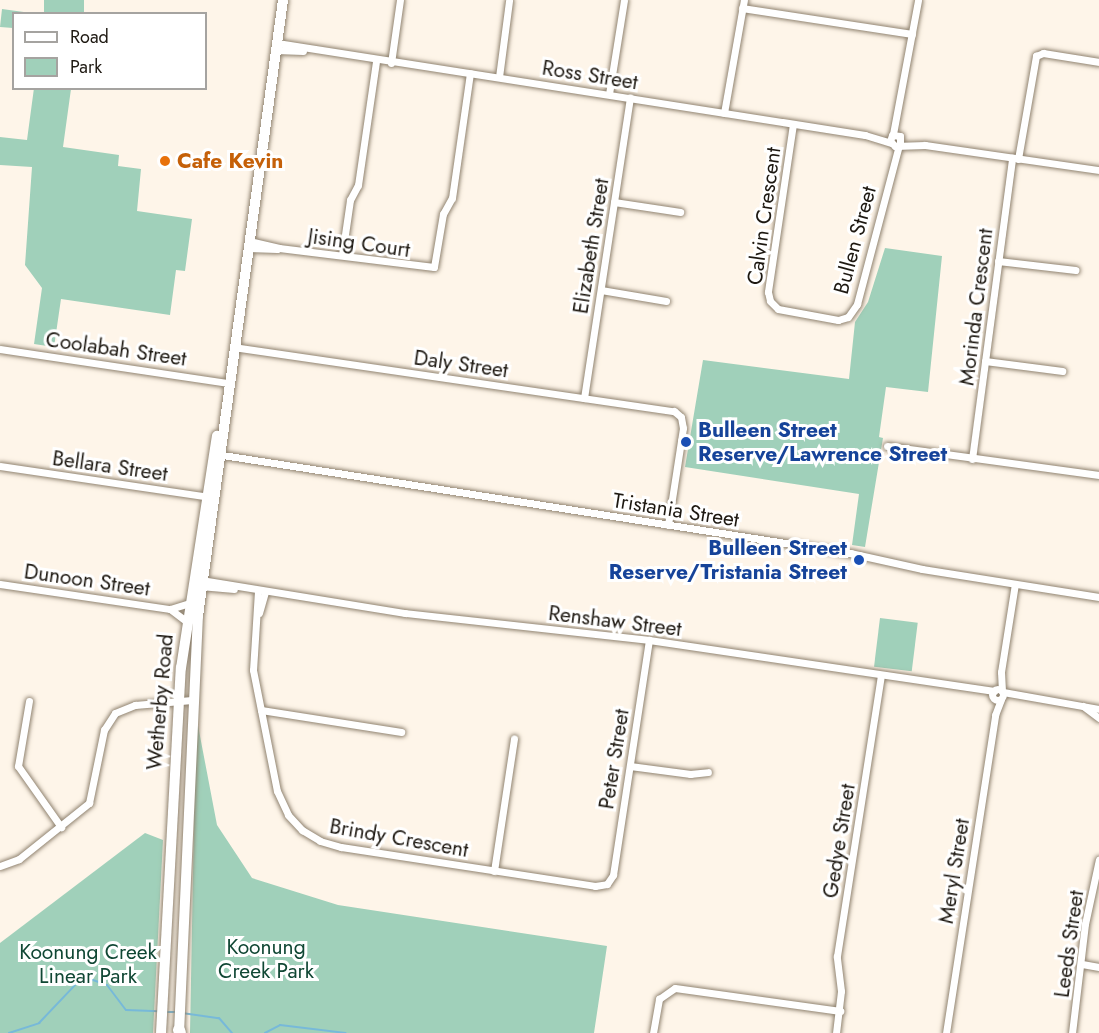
<!DOCTYPE html>
<style>
body{margin:0}
#map{position:relative;width:1099px;height:1033px;overflow:hidden;background:#fef5e9;font-family:Jost,sans-serif}
div>[style]{position:absolute}
.green>*{inset:0;background:#a0d0ba;transform-origin:0 0}
.stream>*{height:2px;margin:-1px;padding:0 1px;transform-origin:1px;border-radius:1px;background:#77b9d9}
.roads{filter:drop-shadow(0 0 2px #908370) drop-shadow(0 0 2px #908370)}
.street>*{height:7px;margin:-3.5px;padding:0 3.5px;transform-origin:3.5px;border-radius:3.5px;background:#fff}
.street>.ring{margin:-3.5px;padding:0;box-sizing:content-box;background:none;border:7px solid #fff;border-radius:50%}
.primary>*{height:10px;margin:-5px;padding:0 5px;transform-origin:5px;border-radius:5px;background:#fff}
.highway>*{height:12px;margin:-6px;padding:0 6px;transform-origin:6px;border-radius:6px;background:#fff}
.dots>*{width:16px;height:16px;translate:-50% -50%;box-sizing:border-box;border:3px solid #fff;border-radius:50%}
span{translate:-50% -50%;white-space:nowrap;text-align:center;line-height:1.15;-webkit-text-stroke:6px #fff;paint-order:stroke}
.street-label{font-size:21px;color:#1d1811}
.food-label{font-size:21px;color:#c56008;font-weight:700}
.left{translate:0 -50%;text-align:left}
.transit-label{font-size:21px;color:#164399;font-weight:700}
.right{translate:-100% -50%;text-align:right}
.park-label{font-size:21px;color:#104734}
.legend{position:absolute;left:12px;top:12px;width:195px;height:78px;box-sizing:border-box;background:#fff;border:2px solid #a5a3a0;margin:0;padding:8px 10px;list-style:none;font-size:18px;color:#1d1811}
.legend li{display:flex;align-items:center;gap:12px;height:30px}
.legend b{width:30px;border:2px solid #a5a3a0}
</style>
<div id="map">
<div class="green">
<i style="left:44px;top:0;width:40px;height:13px"></i>
<i style="clip-path:polygon(2px 9px,31px 13px,14px 14px,13px 28px,0 27px)"></i>
<i style="clip-path:polygon(34px 88px,71px 89px,63px 147px,119px 155px,118px 166px,141px 169px,137px 211px,192px 219px,185px 271px,176px 270px,170px 315px,61px 299px,54px 347px,34px 344px,42px 288px,25px 265px,32px 167px,0 165px,0 137px,27px 140px)"></i>
<i style="clip-path:polygon(885px 248px,942px 256px,928px 392px,886px 387px,879px 437px,883px 438px,865px 547px,852px 545px,859px 494px,685px 467px,703px 360px,849px 379px,855px 322px,868px 302px)"></i>
<i style="left:880px;top:618px;width:38px;height:49px;rotate:7deg"></i>
<i style="clip-path:polygon(196px 715px,217px 825px,252px 878px,338px 905px,607px 946px,594px 1033px,190px 1033px)"></i>
<i style="clip-path:polygon(145px 833px,163px 840px,153px 1033px,0 1033px,0 943px)"></i>
</div>
<div class="stream">
<i style="left:164px;top:1012px;width:13px"></i>
<i style="left:182px;top:1013px;width:37px;rotate:8deg"></i>
<i style="left:219px;top:1018px;width:20px;rotate:49deg"></i>
<i style="left:9px;top:1033px;width:32px;rotate:-18deg"></i>
<i style="left:39px;top:1023px;width:55px;rotate:-46.5deg"></i>
<i style="left:77px;top:983px;width:16px;rotate:-11deg"></i>
<i style="left:93px;top:980px;width:15px;rotate:20deg"></i>
<i style="left:107px;top:985px;width:31px;rotate:53deg"></i>
<i style="left:126px;top:1010px;width:33px;rotate:2deg"></i>
<i style="left:265px;top:1033px;width:17px;rotate:-28deg"></i>
<i style="left:280px;top:1025px;width:66px;rotate:6.9deg"></i>
</div>
<div class="roads">
<div class="street">
<i style="left:742px;top:8px;width:172px;rotate:8.7deg"></i>
<i style="left:277px;top:43px;width:595px;rotate:8.89deg"></i>
<i style="left:865px;top:135px;width:27px;rotate:17deg"></i>
<i style="left:276px;top:50px;width:27px;rotate:2deg"></i>
<i style="left:391px;top:63px;width:64px;rotate:-81.9deg"></i>
<i style="left:499px;top:77px;width:77px;rotate:-82.5deg"></i>
<i style="left:609px;top:94px;width:95px;rotate:-80.9deg"></i>
<i style="left:724px;top:113px;width:115px;rotate:-80deg"></i>
<i style="left:793px;top:124px;width:170px;rotate:98.5deg"></i>
<i style="left:768px;top:292px;width:9px;rotate:77deg"></i>
<i style="left:770px;top:301px;width:11px;rotate:45deg"></i>
<i style="left:778px;top:309px;width:61px;rotate:10.4deg"></i>
<i style="left:838px;top:320px;width:10px;rotate:-17deg"></i>
<i style="left:848px;top:317px;width:16px;rotate:-55deg"></i>
<i style="left:857px;top:304px;width:164px;rotate:-75.2deg"></i>
<i style="left:893px;top:134px;width:136px;rotate:-79.4deg"></i>
<i style="left:900px;top:144px;width:8px;rotate:-90deg"></i>
<i style="left:900px;top:136px;width:8px;rotate:-173deg"></i>
<i style="left:892px;top:135px;width:6px;rotate:108deg"></i>
<i style="left:890px;top:141px;width:7px;rotate:45deg"></i>
<i style="left:895px;top:146px;width:30px;rotate:-2deg"></i>
<i style="left:925px;top:145px;width:176px;rotate:8.2deg"></i>
<i style="left:1018px;top:159px;width:105px;rotate:-80.1deg"></i>
<i style="left:1036px;top:56px;width:8px;rotate:-23deg"></i>
<i style="left:1043px;top:53px;width:57px;rotate:9.1deg"></i>
<i style="left:614px;top:202px;width:67px;rotate:8.6deg"></i>
<i style="left:249px;top:241px;width:31px;rotate:13deg"></i>
<i style="left:279px;top:248px;width:156px;rotate:7deg"></i>
<i style="left:434px;top:267px;width:54px;rotate:-80.4deg"></i>
<i style="left:443px;top:214px;width:18px;rotate:-61deg"></i>
<i style="left:452px;top:198px;width:126px;rotate:-81.8deg"></i>
<i style="left:248px;top:248px;width:29px;rotate:2deg"></i>
<i style="left:342px;top:255px;width:56px;rotate:-81.7deg"></i>
<i style="left:350px;top:200px;width:17px;rotate:-62deg"></i>
<i style="left:358px;top:185px;width:125px;rotate:-81.7deg"></i>
<i style="left:998px;top:261px;width:78px;rotate:6.7deg"></i>
<i style="left:601px;top:290px;width:66px;rotate:9.6deg"></i>
<i style="left:233px;top:347px;width:446px;rotate:8.3deg"></i>
<i style="left:674px;top:411px;width:9px;rotate:41deg"></i>
<i style="left:681px;top:417px;width:11px;rotate:80deg"></i>
<i style="left:683px;top:428px;width:98px;rotate:98.8deg"></i>
<i style="left:0;top:349px;width:231px;rotate:8.5deg"></i>
<i style="left:985px;top:361px;width:78px;rotate:7.4deg"></i>
<i style="left:584px;top:398px;width:304px;rotate:-81.3deg"></i>
<i style="left:887px;top:446px;width:214px;rotate:7.8deg"></i>
<i style="left:216px;top:454px;width:642px;rotate:8.88deg"></i>
<i style="left:850px;top:553px;width:74px;rotate:12.5deg"></i>
<i style="left:922px;top:569px;width:179px;rotate:9deg"></i>
<i style="left:972px;top:459px;width:304px;rotate:-82.4deg"></i>
<i style="left:0;top:466px;width:213px;rotate:8.4deg"></i>
<i style="left:201px;top:580px;width:207px;rotate:9.2deg"></i>
<i style="left:405px;top:613px;width:245px;rotate:6.3deg"></i>
<i style="left:649px;top:640px;width:349px;rotate:8.4deg"></i>
<i style="left:0;top:584px;width:172px;rotate:8.4deg"></i>
<i style="left:170px;top:609px;width:21px;rotate:-17deg"></i>
<i style="left:200px;top:586px;width:34px;rotate:5deg"></i>
<i style="left:258px;top:591px;width:79px;rotate:93.6deg"></i>
<i style="left:253px;top:670px;width:123px;rotate:78.8deg"></i>
<i style="left:277px;top:791px;width:26px;rotate:65deg"></i>
<i style="left:288px;top:815px;width:21px;rotate:47deg"></i>
<i style="left:302px;top:830px;width:21px;rotate:31deg"></i>
<i style="left:320px;top:841px;width:22px;rotate:16deg"></i>
<i style="left:341px;top:847px;width:257px;rotate:8.7deg"></i>
<i style="left:595px;top:886px;width:12px;rotate:-9deg"></i>
<i style="left:607px;top:884px;width:11px;rotate:-56deg"></i>
<i style="left:613px;top:875px;width:238px;rotate:-81.3deg"></i>
<i style="left:170px;top:609px;width:21px;rotate:37deg"></i>
<i style="left:259px;top:613px;width:22px;rotate:-74deg"></i>
<i class="ring" style="left:992.5px;top:689.5px;width:4px;height:4px"></i>
<i style="left:1002px;top:691px;width:19px;rotate:-93deg"></i>
<i style="left:1001px;top:672px;width:89px;rotate:-81deg"></i>
<i style="left:1003px;top:692px;width:97px;rotate:10deg"></i>
<i style="left:29px;top:701px;width:66px;rotate:99.6deg"></i>
<i style="left:18px;top:766px;width:75px;rotate:54.8deg"></i>
<i style="left:1083px;top:706px;width:20px;rotate:37deg"></i>
<i style="left:261px;top:710px;width:142px;rotate:8.9deg"></i>
<i style="left:630px;top:766px;width:61px;rotate:7.6deg"></i>
<i style="left:690px;top:774px;width:18px;rotate:-6deg"></i>
<i style="left:0;top:866px;width:20px;rotate:-20deg"></i>
<i style="left:19px;top:859px;width:90px;rotate:-38.7deg"></i>
<i style="left:89px;top:803px;width:75px;rotate:-78.4deg"></i>
<i style="left:104px;top:730px;width:20px;rotate:-57deg"></i>
<i style="left:115px;top:713px;width:22px;rotate:-22deg"></i>
<i style="left:135px;top:705px;width:57px;rotate:-5deg"></i>
<i style="left:494px;top:871px;width:134px;rotate:-81.4deg"></i>
<i style="left:1082px;top:964px;width:17px;rotate:10deg"></i>
<i style="left:653px;top:1033px;width:35px;rotate:-80deg"></i>
<i style="left:659px;top:999px;width:19px;rotate:-35deg"></i>
<i style="left:675px;top:988px;width:167px;rotate:7.9deg"></i>
<i style="left:836px;top:1033px;width:42px;rotate:-83.2deg"></i>
<i style="left:841px;top:991px;width:35px;rotate:-97deg"></i>
<i style="left:837px;top:956px;width:283px;rotate:-81.1deg"></i>
<i style="left:946px;top:1033px;width:322px;rotate:-81.2deg"></i>
<i style="left:995px;top:715px;width:17px;rotate:-69deg"></i>
<i style="left:1072px;top:1033px;width:110px;rotate:-83.2deg"></i>
<i style="left:1085px;top:924px;width:66px;rotate:-77.8deg"></i>
</div>
<div class="primary">
<i style="left:161px;top:1033px;width:366px;rotate:-86.9deg"></i>
<i style="left:181px;top:668px;width:235px;rotate:-81.2deg"></i>
<i style="left:179px;top:1033px;width:417px;rotate:-87.4deg"></i>
<i style="left:198px;top:616px;width:622px;rotate:-82.14deg"></i>
</div>
<div class="highway">
<i style="left:179px;top:1030px;width:3px;rotate:72deg"></i>
</div>
</div>
<div class="dots">
<i style="left:165px;top:161px;background:#e8710a"></i>
<i style="left:686px;top:442px;background:#1a4fb4"></i>
<i style="left:859px;top:560px;background:#1a4fb4"></i>
</div>
<div class="street-label">
<span style="left:590px;top:75px;rotate:9deg">Ross Street</span>
<span style="left:764px;top:216px;rotate:-82deg">Calvin Crescent</span>
<span style="left:855px;top:240px;rotate:-75deg">Bullen Street</span>
<span style="left:359px;top:243px;rotate:8deg">Jising Court</span>
<span style="left:591px;top:246px;rotate:-81deg">Elizabeth Street</span>
<span style="left:976px;top:307px;rotate:-83deg">Morinda Crescent</span>
<span style="left:116px;top:349px;rotate:8deg">Coolabah Street</span>
<span style="left:461px;top:364px;rotate:8deg">Daly Street</span>
<span style="left:110px;top:466px;rotate:8deg">Bellara Street</span>
<span style="left:676px;top:510px;rotate:9deg">Tristania Street</span>
<span style="left:87px;top:580px;rotate:8deg">Dunoon Street</span>
<span style="left:615px;top:621px;rotate:7deg">Renshaw Street</span>
<span style="left:160px;top:702px;rotate:-85deg">Wetherby Road</span>
<span style="left:614px;top:759px;rotate:-81deg">Peter Street</span>
<span style="left:399px;top:838px;rotate:10deg">Brindy Crescent</span>
<span style="left:839px;top:841px;rotate:-81deg">Gedye Street</span>
<span style="left:954px;top:871px;rotate:-81deg">Meryl Street</span>
<span style="left:1069px;top:944px;rotate:-82deg">Leeds Street</span>
</div>
<div class="food-label">
<span class="left" style="left:177px;top:161px">Cafe Kevin</span>
</div>
<div class="transit-label">
<span class="left" style="left:698px;top:442px">Bulleen Street<br>Reserve/Lawrence Street</span>
<span class="right" style="left:847px;top:560px">Bulleen Street<br>Reserve/Tristania Street</span>
</div>
<div class="park-label">
<span style="left:266px;top:959px">Koonung<br>Creek Park</span>
<span style="left:88px;top:964px">Koonung Creek<br>Linear Park</span>
</div>
<ul class="legend">
<li><b style="height:8px;background:#fff"></b>Road</li>
<li><b style="height:16px;background:#a0d0ba"></b>Park</li>
</ul>
</div>
